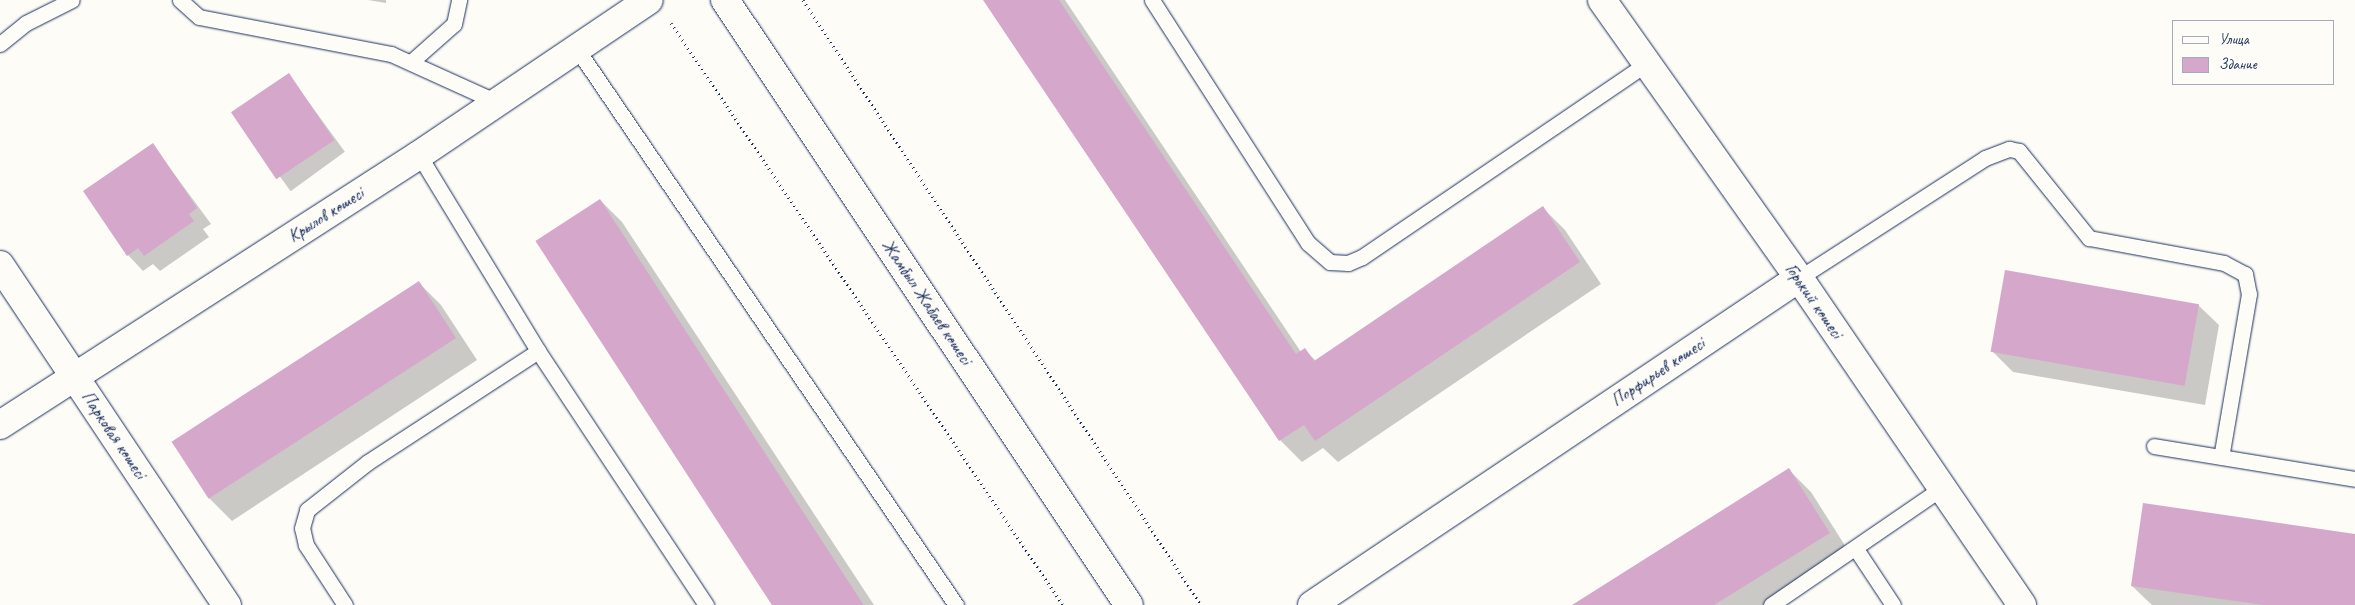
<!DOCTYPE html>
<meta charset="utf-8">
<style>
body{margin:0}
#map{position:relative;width:2355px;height:605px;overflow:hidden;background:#fdfcf7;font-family:Caveat,sans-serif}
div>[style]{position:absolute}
.shadow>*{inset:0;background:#0003;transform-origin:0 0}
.building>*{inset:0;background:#d5a8cb;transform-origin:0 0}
.path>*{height:3px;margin-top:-1.5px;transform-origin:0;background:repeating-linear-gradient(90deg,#1b2f5e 0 1px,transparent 0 5px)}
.roads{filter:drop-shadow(0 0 1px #1b2f5e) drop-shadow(0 0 1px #1b2f5e)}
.lane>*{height:15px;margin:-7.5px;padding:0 7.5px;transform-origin:7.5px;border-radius:7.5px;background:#fdfcf7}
.street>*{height:28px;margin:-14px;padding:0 14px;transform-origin:14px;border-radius:14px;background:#fdfcf7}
.secondary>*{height:28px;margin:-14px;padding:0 14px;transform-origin:14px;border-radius:14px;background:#fdfcf7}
.primary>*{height:28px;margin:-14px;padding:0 14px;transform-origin:14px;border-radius:14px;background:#fdfcf7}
span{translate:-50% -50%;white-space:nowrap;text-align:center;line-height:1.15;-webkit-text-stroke:4px #fdfcf7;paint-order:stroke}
.street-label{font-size:18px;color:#1b2f5e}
.legend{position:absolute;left:2172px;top:20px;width:162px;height:65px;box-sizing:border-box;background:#fdfcf7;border:1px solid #a3aaba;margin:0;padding:6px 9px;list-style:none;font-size:15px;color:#1b2f5e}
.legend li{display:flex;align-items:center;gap:10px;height:25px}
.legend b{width:25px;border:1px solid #a3aaba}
</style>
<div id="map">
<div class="shadow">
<i style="clip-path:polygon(368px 0,386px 0,386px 3px)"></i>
<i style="clip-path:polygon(984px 0,1065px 0,1301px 352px,1305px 350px,1316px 361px,1543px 208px,1565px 230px,1601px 284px,1338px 462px,1323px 448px,1302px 462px,1280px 440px)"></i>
<i style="left:289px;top:75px;width:95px;height:67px;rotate:54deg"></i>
<i style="clip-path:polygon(153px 145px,211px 224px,203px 229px,209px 237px,160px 271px,153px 264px,143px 271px,128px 255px)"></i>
<i style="clip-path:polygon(600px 200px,622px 222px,874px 605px,777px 605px)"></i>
<i style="clip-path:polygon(419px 283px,441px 305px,477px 360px,232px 521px,210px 499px,174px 444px)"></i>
<i style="clip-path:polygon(2198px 305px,2219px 325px,2205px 405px,2013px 372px,1992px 351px)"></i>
<i style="clip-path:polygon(1789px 470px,1811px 492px,1851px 555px,1771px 605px,1574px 605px)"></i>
<i style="clip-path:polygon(2355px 535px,2355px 605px,2152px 605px,2132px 586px)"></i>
</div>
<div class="building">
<i style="clip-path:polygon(983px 0,1059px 0,1296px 354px,1305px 348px,1314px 361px,1543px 206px,1580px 262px,1315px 441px,1304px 425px,1279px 441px)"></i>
<i style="left:289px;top:73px;width:81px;height:70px;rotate:56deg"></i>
<i style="clip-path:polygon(153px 143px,197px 208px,189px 214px,194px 221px,144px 256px,138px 248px,127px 256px,83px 191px)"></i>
<i style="left:600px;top:199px;width:486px;height:77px;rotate:57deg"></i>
<i style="left:2005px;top:270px;width:197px;height:83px;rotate:10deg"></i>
<i style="left:419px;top:281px;width:68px;height:295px;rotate:57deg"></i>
<i style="clip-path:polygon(1789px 468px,1830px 533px,1714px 605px,1572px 605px)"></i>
<i style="clip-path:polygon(2143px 503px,2355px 534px,2355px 605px,2263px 605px,2131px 586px)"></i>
</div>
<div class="path">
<i style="left:803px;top:0;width:724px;rotate:56.66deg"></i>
<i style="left:671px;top:23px;width:702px;rotate:56.04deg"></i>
</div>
<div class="roads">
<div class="lane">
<i style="left:180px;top:0;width:25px;rotate:42deg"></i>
<i style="left:199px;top:17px;width:196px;rotate:10.9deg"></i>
<i style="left:391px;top:54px;width:116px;rotate:24.4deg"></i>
<i style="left:1152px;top:0;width:289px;rotate:57.3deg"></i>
<i style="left:1308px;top:243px;width:29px;rotate:41deg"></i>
<i style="left:1330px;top:262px;width:18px;rotate:3deg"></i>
<i style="left:1348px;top:263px;width:15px;rotate:-23deg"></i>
<i style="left:1362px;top:257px;width:342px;rotate:-34.2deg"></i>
<i style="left:0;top:44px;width:33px;rotate:-39deg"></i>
<i style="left:26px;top:23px;width:51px;rotate:-26.6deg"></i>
<i style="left:577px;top:49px;width:673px;rotate:55.72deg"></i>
<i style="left:411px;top:62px;width:57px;rotate:-41.5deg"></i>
<i style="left:454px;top:24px;width:25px;rotate:-78deg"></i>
<i style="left:419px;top:155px;width:229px;rotate:58.7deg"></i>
<i style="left:538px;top:351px;width:305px;rotate:56.5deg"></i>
<i style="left:1799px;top:278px;width:221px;rotate:-32.8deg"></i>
<i style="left:1985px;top:158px;width:26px;rotate:-21deg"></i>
<i style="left:2009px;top:149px;width:10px;rotate:11deg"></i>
<i style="left:2019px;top:151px;width:112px;rotate:51.2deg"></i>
<i style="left:2089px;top:238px;width:137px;rotate:10.5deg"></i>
<i style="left:2224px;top:263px;width:24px;rotate:28deg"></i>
<i style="left:2245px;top:274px;width:20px;rotate:79deg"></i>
<i style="left:2249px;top:294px;width:165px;rotate:99.7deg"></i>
<i style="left:2154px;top:446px;width:204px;rotate:9.3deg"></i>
<i style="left:1856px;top:549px;width:67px;rotate:56.5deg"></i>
<i style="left:345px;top:605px;width:72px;rotate:-123deg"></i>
<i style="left:306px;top:545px;width:17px;rotate:-103deg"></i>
<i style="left:302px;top:528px;width:19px;rotate:-74deg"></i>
<i style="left:307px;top:510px;width:78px;rotate:-38.2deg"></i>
<i style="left:368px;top:462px;width:203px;rotate:-33.1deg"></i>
<i style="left:1771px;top:605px;width:207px;rotate:-34.4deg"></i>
</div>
<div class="street">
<i style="left:1602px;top:0;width:341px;rotate:54.7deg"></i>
<i style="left:0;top:265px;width:409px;rotate:56.3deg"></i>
<i style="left:0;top:425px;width:498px;rotate:-32.8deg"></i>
<i style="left:419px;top:155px;width:277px;rotate:-34deg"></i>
</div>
<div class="secondary">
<i style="left:1312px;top:605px;width:587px;rotate:-33.88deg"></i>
<i style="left:1799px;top:278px;width:396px;rotate:55.7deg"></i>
</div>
<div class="primary">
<i style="left:725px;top:0;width:727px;rotate:56.27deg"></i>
</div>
</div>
<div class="street-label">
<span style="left:326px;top:215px;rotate:-33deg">Крылов көшесі</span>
<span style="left:1814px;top:301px;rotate:55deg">Горький көшесі</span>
<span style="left:927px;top:302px;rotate:56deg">Жамбыл Жабаев көшесі</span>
<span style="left:1658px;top:372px;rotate:-34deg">Порфирьев көшесі</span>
<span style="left:114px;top:435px;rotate:56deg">Парковая көшесі</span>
</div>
<ul class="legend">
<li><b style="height:6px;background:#fdfcf7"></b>Улица</li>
<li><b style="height:14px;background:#d5a8cb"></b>Здание</li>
</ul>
</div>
